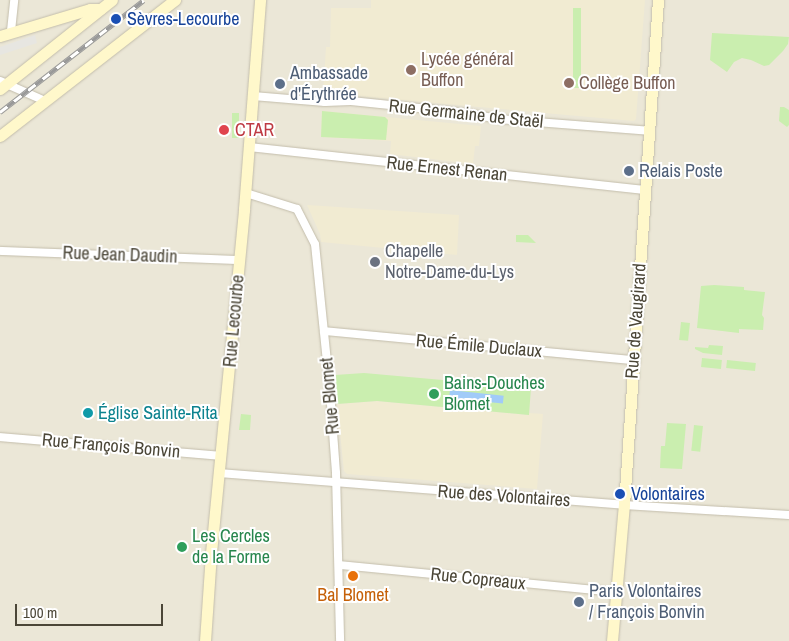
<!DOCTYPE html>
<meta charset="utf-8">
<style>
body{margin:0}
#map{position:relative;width:789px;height:641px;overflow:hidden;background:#f6f4ea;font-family:"Archivo Narrow",sans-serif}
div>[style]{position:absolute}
.residential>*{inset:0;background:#ebe7d7;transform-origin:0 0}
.education>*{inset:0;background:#f1ebd2}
.green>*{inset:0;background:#caeeaf;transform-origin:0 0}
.parking>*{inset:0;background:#e7e6e1}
.water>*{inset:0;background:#a1cbf8;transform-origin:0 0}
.roads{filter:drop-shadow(0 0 1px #c3bdab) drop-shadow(0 0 1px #c3bdab)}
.street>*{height:8px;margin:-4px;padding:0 4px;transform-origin:4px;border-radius:4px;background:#fff}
.secondary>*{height:11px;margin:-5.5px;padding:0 5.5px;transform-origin:5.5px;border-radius:5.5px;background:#fff8cb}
.rail>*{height:5px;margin-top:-2.5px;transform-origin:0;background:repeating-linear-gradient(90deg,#fff 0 9px,#999 0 18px);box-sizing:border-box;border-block:1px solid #999}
.dots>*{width:14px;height:14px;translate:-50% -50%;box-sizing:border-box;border:2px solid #fff;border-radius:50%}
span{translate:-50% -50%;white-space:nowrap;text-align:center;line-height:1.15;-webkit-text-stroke:4px #fff;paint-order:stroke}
.transit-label{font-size:18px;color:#164399}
.left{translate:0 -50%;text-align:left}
.education-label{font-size:18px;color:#785e54}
.service-label{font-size:18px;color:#4e5e75}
.street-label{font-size:18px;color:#4b4637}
.health-label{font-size:18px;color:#be3a42}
.worship-label{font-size:18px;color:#5b616d}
.leisure-label{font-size:18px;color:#27864d}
.culture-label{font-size:18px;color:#0d838f}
.food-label{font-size:18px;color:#c56008}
.scale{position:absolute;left:15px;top:604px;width:148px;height:22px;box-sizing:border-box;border:2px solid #4b4637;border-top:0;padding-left:6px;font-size:15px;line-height:18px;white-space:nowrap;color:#4b4637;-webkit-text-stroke:4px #fff;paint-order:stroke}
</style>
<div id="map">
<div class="residential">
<i style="left:0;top:0;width:789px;height:641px"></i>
</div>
<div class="education">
<i style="clip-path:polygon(371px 0,645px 0,636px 119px,634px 121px,323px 93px,326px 47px,330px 47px,331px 8px,371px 8px)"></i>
<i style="clip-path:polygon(322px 111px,481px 126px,479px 146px,475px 146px,473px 164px,390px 154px,391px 141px,321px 137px)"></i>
<i style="clip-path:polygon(307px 205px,459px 215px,457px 255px,321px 242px,320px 234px)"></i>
<i style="clip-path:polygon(377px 401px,529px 415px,529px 413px,543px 414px,537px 489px,347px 474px,344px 471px,337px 404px)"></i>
</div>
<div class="green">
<i style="left:573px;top:8px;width:8px;height:80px"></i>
<i style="clip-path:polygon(712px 33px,789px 37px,788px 44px,783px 51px,769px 65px,764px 66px,751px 60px,742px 58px,734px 62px,727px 72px,710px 60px)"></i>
<i style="clip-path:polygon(780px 107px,784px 107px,789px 110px,789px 125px,787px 127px,779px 121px)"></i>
<i style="clip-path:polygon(322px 111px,385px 117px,388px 120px,386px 140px,321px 137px)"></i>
<i style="left:232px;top:113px;width:7px;height:25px"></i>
<i style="clip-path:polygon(516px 235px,528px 235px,536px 243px,516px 242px)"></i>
<i style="clip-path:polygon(714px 285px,744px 287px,744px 290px,765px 292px,762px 315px,764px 318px,763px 330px,739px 329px,739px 333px,697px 328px,701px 286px)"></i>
<i style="left:681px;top:322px;width:9px;height:18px;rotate:6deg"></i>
<i style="clip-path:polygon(709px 345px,723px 346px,722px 355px,703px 353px,695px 349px,695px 347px,708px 348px)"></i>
<i style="left:702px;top:358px;width:20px;height:9px;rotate:6deg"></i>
<i style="left:727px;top:360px;width:29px;height:8px;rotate:6deg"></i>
<i style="clip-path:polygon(364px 373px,531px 388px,529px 415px,377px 401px,337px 404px,335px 375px)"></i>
<i style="clip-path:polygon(241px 414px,251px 415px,250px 430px,239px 430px)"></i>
<i style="clip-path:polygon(667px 423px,686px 424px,682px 469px,660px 468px,661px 446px,665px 446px)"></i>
<i style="left:694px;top:425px;width:9px;height:26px;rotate:6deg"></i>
</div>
<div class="parking">
<i style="clip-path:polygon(35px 35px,37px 43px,0 55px,0 47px)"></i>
</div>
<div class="water">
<i style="left:450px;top:390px;width:54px;height:8px;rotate:6deg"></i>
</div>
<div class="roads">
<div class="street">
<i style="left:11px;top:31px;width:31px;rotate:-84deg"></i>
<i style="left:0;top:81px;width:49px;rotate:24deg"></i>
<i style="left:253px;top:96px;width:72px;rotate:4.8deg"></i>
<i style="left:325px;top:102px;width:26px;rotate:-2deg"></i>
<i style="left:351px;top:101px;width:117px;rotate:5.9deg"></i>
<i style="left:467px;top:113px;width:32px;rotate:11deg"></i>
<i style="left:498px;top:119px;width:151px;rotate:4.5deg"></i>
<i style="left:249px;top:147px;width:398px;rotate:6.2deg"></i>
<i style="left:246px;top:193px;width:53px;rotate:17.4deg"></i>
<i style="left:297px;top:209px;width:39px;rotate:63deg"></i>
<i style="left:315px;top:244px;width:148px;rotate:84.2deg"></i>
<i style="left:330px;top:391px;width:82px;rotate:85.8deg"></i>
<i style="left:336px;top:473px;width:168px;rotate:88.6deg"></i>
<i style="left:0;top:251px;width:239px;rotate:2.2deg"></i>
<i style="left:324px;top:331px;width:310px;rotate:5.4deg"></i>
<i style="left:0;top:437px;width:222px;rotate:4.9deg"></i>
<i style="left:219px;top:473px;width:406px;rotate:4.5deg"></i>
<i style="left:624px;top:505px;width:165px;rotate:3.5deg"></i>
<i style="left:340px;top:565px;width:278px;rotate:5.6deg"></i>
</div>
<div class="secondary">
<i style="left:0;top:36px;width:94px;rotate:-16.7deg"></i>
<i style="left:90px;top:9px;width:10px"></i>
<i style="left:0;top:89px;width:143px;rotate:-38.5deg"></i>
<i style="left:0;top:136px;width:222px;rotate:-37.9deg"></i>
<i style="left:205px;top:641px;width:88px;rotate:-86.1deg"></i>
<i style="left:211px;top:553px;width:346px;rotate:-84.5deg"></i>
<i style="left:244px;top:209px;width:210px;rotate:-85.6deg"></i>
<i style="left:612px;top:641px;width:137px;rotate:-85deg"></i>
<i style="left:624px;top:505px;width:506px;rotate:-86.15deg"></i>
</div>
</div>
<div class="rail">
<i style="left:0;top:112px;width:182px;rotate:-37.9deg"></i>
</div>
<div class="dots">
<i style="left:116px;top:19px;background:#1a4fb4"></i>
<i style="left:411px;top:70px;background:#8d6e63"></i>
<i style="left:569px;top:83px;background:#8d6e63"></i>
<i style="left:280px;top:84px;background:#5c6f8a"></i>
<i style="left:224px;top:130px;background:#e0444e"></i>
<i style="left:629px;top:171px;background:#5c6f8a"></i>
<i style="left:375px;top:262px;background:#6b7280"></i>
<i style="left:434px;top:394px;background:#2e9e5b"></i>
<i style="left:88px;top:413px;background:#0f9aa8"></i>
<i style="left:620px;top:494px;background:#1a4fb4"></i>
<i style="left:182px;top:547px;background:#2e9e5b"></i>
<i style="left:353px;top:576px;background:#e8710a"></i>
<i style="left:579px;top:602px;background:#5c6f8a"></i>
</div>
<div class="transit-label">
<span class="left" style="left:127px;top:19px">Sèvres-Lecourbe</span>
<span class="left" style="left:631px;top:494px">Volontaires</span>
</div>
<div class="education-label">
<span class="left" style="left:421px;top:70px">Lycée général<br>Buffon</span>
<span class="left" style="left:579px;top:83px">Collège Buffon</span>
</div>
<div class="service-label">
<span class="left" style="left:290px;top:84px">Ambassade<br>d'Érythrée</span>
<span class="left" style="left:639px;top:171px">Relais Poste</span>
<span class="left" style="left:589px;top:602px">Paris Volontaires<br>/ François Bonvin</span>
</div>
<div class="street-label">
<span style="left:466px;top:114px;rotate:6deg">Rue Germaine de Staël</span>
<span style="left:447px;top:169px;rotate:6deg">Rue Ernest Renan</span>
<span style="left:120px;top:255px;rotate:2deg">Rue Jean Daudin</span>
<span style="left:234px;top:321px;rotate:-85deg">Rue Lecourbe</span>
<span style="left:636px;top:321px;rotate:-86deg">Rue de Vaugirard</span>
<span style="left:479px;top:346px;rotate:5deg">Rue Émile Duclaux</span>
<span style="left:330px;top:396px;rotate:-95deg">Rue Blomet</span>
<span style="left:111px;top:446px;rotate:5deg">Rue François Bonvin</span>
<span style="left:504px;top:496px;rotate:4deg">Rue des Volontaires</span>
<span style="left:478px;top:579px;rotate:6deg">Rue Copreaux</span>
</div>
<div class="health-label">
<span class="left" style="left:235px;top:130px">CTAR</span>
</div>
<div class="worship-label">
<span class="left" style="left:385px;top:262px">Chapelle<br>Notre-Dame-du-Lys</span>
</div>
<div class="leisure-label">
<span class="left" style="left:444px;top:394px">Bains-Douches<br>Blomet</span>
<span class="left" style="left:192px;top:547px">Les Cercles<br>de la Forme</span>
</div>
<div class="culture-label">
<span class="left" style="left:98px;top:413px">Église Sainte-Rita</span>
</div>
<div class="food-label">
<span style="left:353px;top:595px">Bal Blomet</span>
</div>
<div class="scale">100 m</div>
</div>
